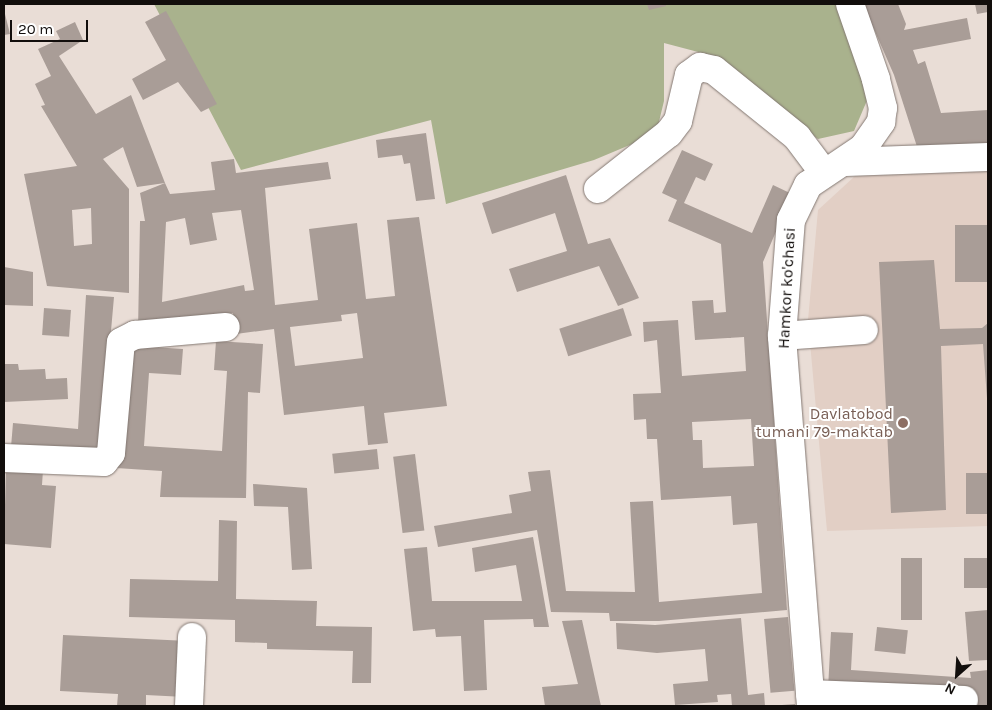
<!DOCTYPE html>
<style>
body{margin:0}
#map{position:relative;width:992px;height:710px;overflow:hidden;background:#e9ddd6;font-family:Karla,sans-serif}
div>[style]{position:absolute}
.built>*{inset:0;background:#e2cfc5}
.green>*{inset:0;background:#a9b28d}
.building>*{inset:0;background:#a99d97;transform-origin:0 0}
.roads{filter:drop-shadow(0 0 1px #837872) drop-shadow(0 0 1px #837872)}
.minor>*{height:28px;margin:-14px;padding:0 14px;transform-origin:14px;border-radius:14px;background:#fff}
.dots>*{width:14px;height:14px;translate:-50% -50%;box-sizing:border-box;border:2px solid #fff;border-radius:50%}
span{translate:-50% -50%;white-space:nowrap;text-align:center;line-height:1.15;-webkit-text-stroke:4px #fff;paint-order:stroke}
.street-label{font-size:16px;color:#120e0c}
.education-label{font-size:16px;color:#785e54}
.right{translate:-100% -50%;text-align:right}
.frame{position:absolute;inset:0;border:5px solid #120e0c;pointer-events:none}
.north{position:absolute;left:932px;top:650px;width:50px;height:50px;-webkit-text-stroke:4px #fff;paint-order:stroke;rotate:206deg;font-size:14px;font-weight:700;line-height:20px;text-align:center;color:#120e0c}
.north::after{content:'';display:block;margin:auto;width:18px;height:22px;background:#120e0c;clip-path:polygon(50% 0,100% 100%,50% 72%,0 100%)}
.scale{position:absolute;left:10px;top:20px;width:78px;height:22px;box-sizing:border-box;border:2px solid #120e0c;border-top:0;padding-left:6px;font-size:15px;line-height:18px;white-space:nowrap;color:#120e0c;-webkit-text-stroke:4px #fff;paint-order:stroke}
</style>
<div id="map">
<div class="built">
<i style="clip-path:polygon(988px 162px,988px 526px,827px 531px,808px 320px,818px 210px,867px 165px)"></i>
</div>
<div class="green">
<i style="clip-path:polygon(154px 4px,838px 4px,871px 91px,854px 131px,818px 139px,702px 53px,664px 43px,664px 101px,656px 134px,594px 160px,446px 204px,431px 120px,241px 170px)"></i>
</div>
<div class="building">
<i style="clip-path:polygon(647px 4px,666px 4px,666px 6px,649px 10px)"></i>
<i style="clip-path:polygon(863px 4px,898px 4px,906px 24px,904px 30px,967px 18px,971px 39px,913px 50px,918px 64px,925px 61px,941px 113px,988px 110px,988px 154px,920px 156px,894px 75px)"></i>
<i style="clip-path:polygon(975px 4px,988px 4px,988px 12px,977px 14px)"></i>
<i style="clip-path:polygon(4px 10px,10px 34px,4px 35px)"></i>
<i style="clip-path:polygon(166px 11px,217px 104px,201px 112px,178px 82px,143px 100px,132px 79px,166px 60px,145px 22px)"></i>
<i style="clip-path:polygon(evenodd,75px 22px,83px 40px,59px 56px,96px 114px,131px 95px,165px 183px,137px 187px,123px 147px,103px 159px,129px 189px,129px 293px,47px 286px,24px 174px,77px 166px,41px 106px,45px 105px,35px 84px,51px 76px,38px 49px,60px 39px,56px 31px,75px 22px,91px 208px,92px 244px,74px 246px,72px 210px,91px 208px)"></i>
<i style="clip-path:polygon(426px 133px,435px 199px,416px 201px,410px 163px,404px 164px,402px 155px,378px 158px,376px 140px)"></i>
<i style="clip-path:polygon(evenodd,682px 150px,713px 164px,705px 181px,696px 177px,684px 203px,752px 233px,773px 185px,792px 194px,763px 262px,787px 610px,659px 621px,610px 621px,609px 613px,551px 612px,537px 530px,438px 547px,434px 526px,512px 513px,509px 495px,531px 491px,528px 472px,550px 470px,566px 591px,635px 592px,630px 502px,653px 501px,659px 602px,762px 593px,757px 523px,733px 525px,731px 496px,661px 500px,657px 439px,647px 439px,646px 419px,634px 420px,633px 394px,661px 393px,657px 340px,644px 342px,643px 322px,678px 320px,682px 376px,746px 371px,744px 337px,695px 340px,692px 301px,713px 300px,714px 313px,726px 312px,721px 244px,668px 221px,677px 200px,662px 193px,682px 150px,751px 419px,754px 466px,703px 468px,702px 440px,693px 440px,692px 422px,751px 419px)"></i>
<i style="clip-path:polygon(evenodd,234px 159px,236px 173px,328px 162px,331px 179px,265px 188px,275px 305px,318px 300px,309px 229px,357px 223px,366px 299px,395px 296px,387px 220px,419px 217px,447px 406px,384px 413px,388px 443px,368px 445px,364px 406px,284px 415px,274px 329px,236px 334px,233px 313px,138px 331px,140px 221px,145px 221px,140px 193px,165px 183px,170px 194px,215px 190px,211px 162px,234px 159px,241px 210px,254px 290px,245px 291px,244px 285px,162px 302px,166px 222px,185px 218px,190px 245px,217px 240px,212px 213px,241px 210px,234px 159px,357px 313px,363px 358px,295px 366px,290px 327px,342px 321px,341px 315px,357px 313px)"></i>
<i style="clip-path:polygon(566px 175px,588px 244px,610px 238px,639px 298px,618px 306px,599px 266px,517px 292px,509px 269px,567px 251px,555px 213px,492px 234px,482px 203px)"></i>
<i style="left:988px;top:225px;width:57px;height:33px;rotate:90deg"></i>
<i style="clip-path:polygon(934px 260px,940px 329px,982px 328px,988px 323px,988px 412px,983px 344px,941px 346px,946px 510px,891px 513px,879px 262px)"></i>
<i style="clip-path:polygon(4px 267px,33px 272px,33px 306px,4px 305px)"></i>
<i style="clip-path:polygon(86px 295px,114px 297px,100px 455px,11px 447px,13px 423px,78px 429px)"></i>
<i style="left:44px;top:308px;width:27px;height:27px;rotate:4deg"></i>
<i style="left:623px;top:308px;width:29px;height:67px;rotate:72deg"></i>
<i style="clip-path:polygon(216px 341px,263px 344px,260px 393px,248px 392px,246px 498px,160px 497px,162px 471px,116px 468px,123px 345px,183px 349px,181px 375px,149px 373px,144px 446px,222px 451px,227px 371px,214px 370px)"></i>
<i style="clip-path:polygon(4px 364px,18px 364px,19px 370px,45px 369px,46px 379px,67px 378px,68px 399px,4px 402px)"></i>
<i style="left:377px;top:449px;width:20px;height:45px;rotate:84deg"></i>
<i style="left:415px;top:454px;width:77px;height:22px;rotate:83deg"></i>
<i style="clip-path:polygon(6px 467px,43px 470px,42px 485px,56px 486px,51px 548px,4px 544px)"></i>
<i style="left:988px;top:473px;width:41px;height:22px;rotate:90deg"></i>
<i style="clip-path:polygon(253px 484px,307px 488px,312px 569px,292px 570px,288px 507px,254px 506px)"></i>
<i style="clip-path:polygon(219px 520px,237px 521px,236px 599px,317px 601px,316px 626px,372px 627px,371px 683px,352px 683px,353px 651px,267px 649px,267px 643px,235px 642px,235px 620px,129px 617px,130px 579px,218px 581px)"></i>
<i style="clip-path:polygon(533px 537px,549px 627px,534px 627px,533px 619px,484px 620px,487px 690px,464px 691px,461px 636px,436px 637px,435px 629px,413px 631px,404px 549px,427px 547px,432px 601px,522px 601px,516px 565px,475px 572px,472px 548px)"></i>
<i style="left:901px;top:558px;width:21px;height:62px"></i>
<i style="left:988px;top:558px;width:30px;height:24px;rotate:90deg"></i>
<i style="clip-path:polygon(988px 610px,988px 660px,969px 661px,965px 612px)"></i>
<i style="left:788px;top:617px;width:74px;height:24px;rotate:85deg"></i>
<i style="clip-path:polygon(741px 618px,748px 695px,764px 693px,765px 706px,732px 706px,731px 694px,717px 695px,718px 702px,675px 705px,673px 684px,708px 681px,705px 649px,657px 653px,617px 649px,616px 623px,655px 625px)"></i>
<i style="clip-path:polygon(582px 620px,601px 706px,545px 706px,542px 687px,578px 684px,562px 621px)"></i>
<i style="left:877px;top:627px;width:31px;height:24px;rotate:6deg"></i>
<i style="clip-path:polygon(831px 632px,853px 633px,851px 670px,971px 678px,970px 672px,988px 670px,988px 706px,828px 689px)"></i>
<i style="clip-path:polygon(63px 635px,188px 641px,185px 697px,146px 695px,146px 706px,117px 706px,118px 694px,60px 691px)"></i>
<i style="clip-path:polygon(795px 704px,795px 706px,783px 706px,782px 705px)"></i>
</div>
<div class="roads">
<div class="minor">
<i style="left:845px;top:162px;width:143px;rotate:-2deg"></i>
<i style="left:598px;top:189px;width:90px;rotate:-38.3deg"></i>
<i style="left:669px;top:133px;width:15px;rotate:-53deg"></i>
<i style="left:678px;top:121px;width:47px;rotate:-76.6deg"></i>
<i style="left:689px;top:75px;width:14px;rotate:-36deg"></i>
<i style="left:700px;top:67px;width:14px;rotate:12deg"></i>
<i style="left:714px;top:70px;width:107px;rotate:38.9deg"></i>
<i style="left:797px;top:137px;width:45px;rotate:53.1deg"></i>
<i style="left:782px;top:336px;width:82px;rotate:-4.2deg"></i>
<i style="left:4px;top:458px;width:100px;rotate:2.3deg"></i>
<i style="left:104px;top:462px;width:11px;rotate:-52deg"></i>
<i style="left:111px;top:453px;width:111px;rotate:-84.9deg"></i>
<i style="left:121px;top:342px;width:16px;rotate:-27deg"></i>
<i style="left:135px;top:335px;width:91px;rotate:-5deg"></i>
<i style="left:810px;top:694px;width:154px;rotate:2.2deg"></i>
<i style="left:189px;top:706px;width:69px;rotate:-87.5deg"></i>
<i style="left:811px;top:706px;width:371px;rotate:-94.5deg"></i>
<i style="left:782px;top:336px;width:116px;rotate:-85.6deg"></i>
<i style="left:791px;top:220px;width:39px;rotate:-64deg"></i>
<i style="left:808px;top:185px;width:66px;rotate:-33.9deg"></i>
<i style="left:863px;top:148px;width:32px;rotate:-55deg"></i>
<i style="left:881px;top:122px;width:14px;rotate:-82deg"></i>
<i style="left:883px;top:108px;width:30px;rotate:-104deg"></i>
<i style="left:876px;top:79px;width:79px;rotate:-109.1deg"></i>
</div>
</div>
<div class="dots">
<i style="left:903px;top:423px;background:#8d6e63"></i>
</div>
<div class="street-label">
<span style="left:787px;top:288px;rotate:-87deg">Hamkor ko'chasi</span>
</div>
<div class="education-label">
<span class="right" style="left:893px;top:423px">Davlatobod<br>tumani 79-maktab</span>
</div>
<div class="frame"></div>
<div class="north">N</div>
<div class="scale">20 m</div>
</div>
